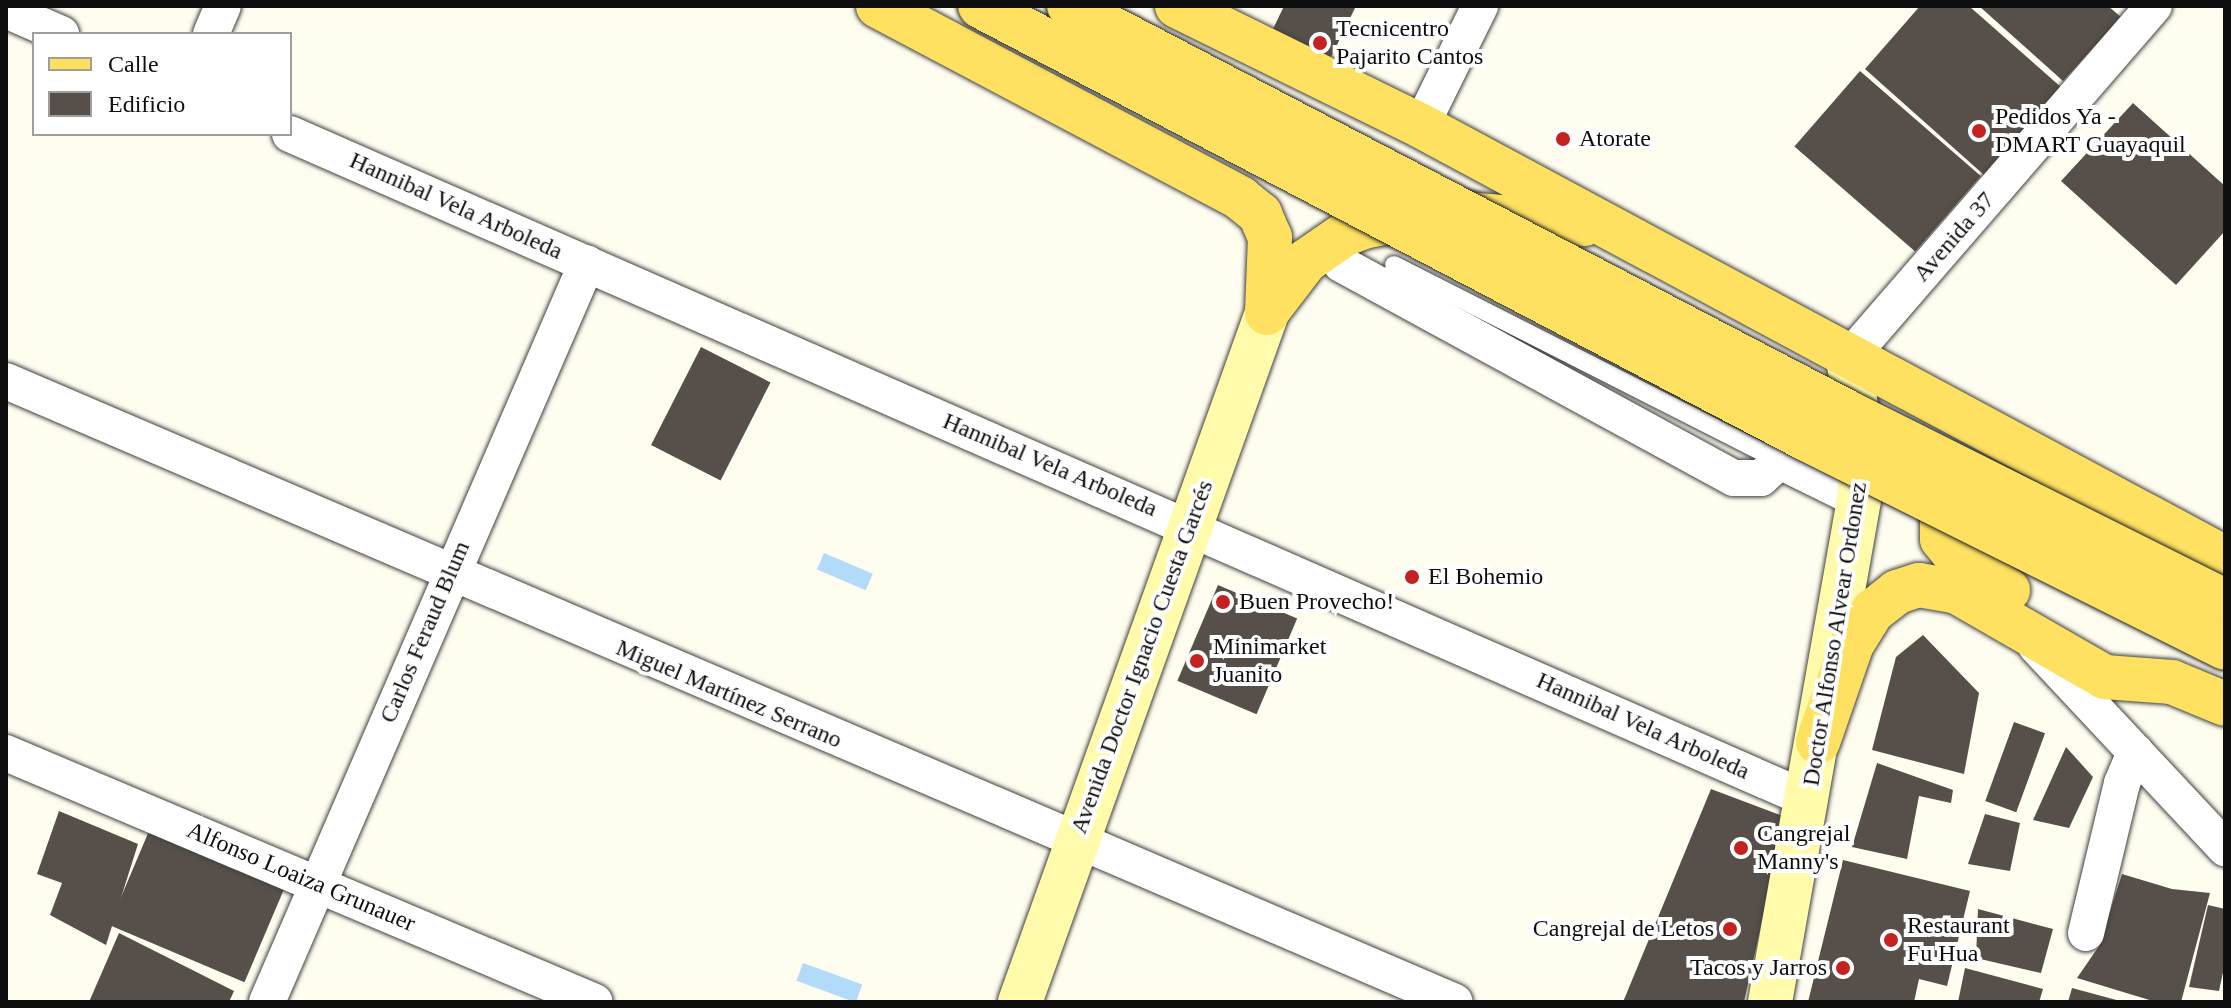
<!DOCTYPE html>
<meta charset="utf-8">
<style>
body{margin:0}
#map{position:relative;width:2231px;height:1008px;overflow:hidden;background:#fffdef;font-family:Georgia,serif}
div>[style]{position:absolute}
.water>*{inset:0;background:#b2daf9;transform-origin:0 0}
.building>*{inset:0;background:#57504a;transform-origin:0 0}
.roads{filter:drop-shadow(0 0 2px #414141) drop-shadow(0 0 2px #414141)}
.lane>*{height:18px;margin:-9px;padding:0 9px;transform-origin:9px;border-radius:9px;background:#fff}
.street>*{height:36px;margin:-18px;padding:0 18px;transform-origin:18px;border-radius:18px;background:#fff}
.secondary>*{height:44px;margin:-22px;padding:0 22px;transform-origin:22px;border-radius:22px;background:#fffbaa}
.primary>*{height:44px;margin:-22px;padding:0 22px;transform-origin:22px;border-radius:22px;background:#fee161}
.bridges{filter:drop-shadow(0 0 2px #1f1f1f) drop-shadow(0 0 2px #1f1f1f)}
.primary-bridge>*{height:44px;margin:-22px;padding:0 22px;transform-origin:22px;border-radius:22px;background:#fee161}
.dots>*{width:22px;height:22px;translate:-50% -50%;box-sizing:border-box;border:4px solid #fff;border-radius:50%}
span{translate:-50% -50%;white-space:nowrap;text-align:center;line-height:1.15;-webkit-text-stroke:8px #fff;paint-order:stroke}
.poi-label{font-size:24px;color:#0e0e0e}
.left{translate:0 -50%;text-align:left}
.right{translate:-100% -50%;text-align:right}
.street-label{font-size:24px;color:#0e0e0e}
.frame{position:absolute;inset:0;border:8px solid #0e0e0e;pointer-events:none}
.legend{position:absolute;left:32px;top:32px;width:260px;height:104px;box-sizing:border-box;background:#fff;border:2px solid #9f9f9f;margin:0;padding:10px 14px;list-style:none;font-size:24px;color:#0e0e0e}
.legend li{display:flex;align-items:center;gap:16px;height:40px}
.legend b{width:40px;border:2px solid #9f9f9f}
</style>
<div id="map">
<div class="water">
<i style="left:824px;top:553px;width:53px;height:18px;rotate:23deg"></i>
<i style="left:803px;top:963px;width:63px;height:19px;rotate:20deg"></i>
</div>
<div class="building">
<i style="clip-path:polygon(1284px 6px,1356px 6px,1331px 57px,1273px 29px)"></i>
<i style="clip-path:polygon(1920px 6px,1969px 6px,2062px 88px,1984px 175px,1865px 69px)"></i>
<i style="clip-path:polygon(1979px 6px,2108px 6px,2121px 17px,2063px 81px)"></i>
<i style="left:1860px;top:71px;width:160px;height:100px;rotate:41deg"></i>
<i style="clip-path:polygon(2133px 103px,2225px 186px,2225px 231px,2176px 285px,2061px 181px)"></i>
<i style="left:701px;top:347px;width:78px;height:110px;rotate:27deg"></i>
<i style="left:1218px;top:585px;width:86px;height:104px;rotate:23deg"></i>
<i style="clip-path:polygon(1923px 635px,1979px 693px,1964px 774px,1872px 750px,1896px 657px)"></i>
<i style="left:2014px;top:722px;width:33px;height:84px;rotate:20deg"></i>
<i style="clip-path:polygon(2066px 747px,2093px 777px,2069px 828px,2033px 820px)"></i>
<i style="clip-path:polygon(1877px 763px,1953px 790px,1951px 803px,1919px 796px,1907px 859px,1852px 847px)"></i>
<i style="clip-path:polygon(1711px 789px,1785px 817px,1744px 1002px,1623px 1002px)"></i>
<i style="clip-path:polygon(59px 811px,138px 844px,106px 945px,50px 915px,62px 883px,37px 874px)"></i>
<i style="clip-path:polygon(1985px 814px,2020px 823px,2010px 871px,1968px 864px)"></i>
<i style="left:149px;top:831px;width:147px;height:102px;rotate:23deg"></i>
<i style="clip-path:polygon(1843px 860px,1970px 891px,1947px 986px,1919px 979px,1914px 1002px,1808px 1002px)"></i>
<i style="clip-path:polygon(2122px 874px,2172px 889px,2210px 893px,2181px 1002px,2156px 1002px,2077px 978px,2099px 946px)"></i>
<i style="clip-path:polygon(2208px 905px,2225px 909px,2225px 963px,2219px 991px,2189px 987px)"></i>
<i style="clip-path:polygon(1978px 909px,2053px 929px,2041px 973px,1976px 958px)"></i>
<i style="clip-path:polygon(119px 933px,234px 991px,229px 1002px,89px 1002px)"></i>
<i style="clip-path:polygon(1965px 968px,2043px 989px,2039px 1002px,1958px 1002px)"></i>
<i style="clip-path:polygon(2072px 988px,2120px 1001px,2120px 1002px,2068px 1002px)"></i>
</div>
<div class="roads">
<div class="lane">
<i style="left:1394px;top:265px;width:435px;rotate:26.9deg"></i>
</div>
<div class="street">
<i style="left:8px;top:11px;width:58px;rotate:23.5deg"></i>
<i style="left:211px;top:34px;width:30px;rotate:-67deg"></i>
<i style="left:1421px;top:126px;width:134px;rotate:-63.8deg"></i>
<i style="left:290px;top:134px;width:1659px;rotate:23.67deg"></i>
<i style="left:1341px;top:264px;width:447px;rotate:28.6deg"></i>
<i style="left:1734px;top:478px;width:27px"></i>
<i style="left:1761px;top:478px;width:86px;rotate:-42.6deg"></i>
<i style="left:1848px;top:359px;width:467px;rotate:-49.1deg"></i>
<i style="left:6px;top:381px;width:1576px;rotate:23.2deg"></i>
<i style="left:1782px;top:462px;width:86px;rotate:26.3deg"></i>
<i style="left:2036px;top:646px;width:277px;rotate:46.9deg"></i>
<i style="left:6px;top:753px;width:639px;rotate:22.92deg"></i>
<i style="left:2086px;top:933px;width:154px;rotate:-76.5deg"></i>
<i style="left:2122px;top:783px;width:34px;rotate:-67deg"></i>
<i style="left:267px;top:1002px;width:805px;rotate:-66.59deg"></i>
</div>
<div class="secondary">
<i style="left:1020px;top:1002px;width:732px;rotate:-70.28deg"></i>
<i style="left:1770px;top:1002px;width:510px;rotate:-79.95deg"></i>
<i style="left:1859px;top:500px;width:49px;rotate:-84.2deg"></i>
<i style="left:1864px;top:451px;width:93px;rotate:-99.9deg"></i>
</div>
<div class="primary">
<i style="left:878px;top:6px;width:410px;rotate:27.9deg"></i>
<i style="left:1240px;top:198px;width:26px;rotate:39deg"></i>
<i style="left:1260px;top:214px;width:25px;rotate:67deg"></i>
<i style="left:1270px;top:237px;width:76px;rotate:92.3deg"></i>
<i style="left:1177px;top:6px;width:272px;rotate:26.2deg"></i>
<i style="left:1421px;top:126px;width:913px;rotate:28.25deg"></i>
<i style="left:1267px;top:312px;width:64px;rotate:-52.6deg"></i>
<i style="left:1306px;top:261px;width:47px;rotate:-34.7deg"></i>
<i style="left:1345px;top:234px;width:23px;rotate:-20deg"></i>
<i style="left:1367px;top:226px;width:77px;rotate:-10.4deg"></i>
<i style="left:1443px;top:212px;width:142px;rotate:4.9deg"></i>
<i style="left:1959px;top:477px;width:31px;rotate:123deg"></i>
<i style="left:1942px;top:503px;width:36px;rotate:90deg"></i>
<i style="left:1942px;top:539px;width:26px;rotate:51deg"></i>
<i style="left:1958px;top:559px;width:59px;rotate:31.8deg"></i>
<i style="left:1818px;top:742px;width:104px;rotate:-70.9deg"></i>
<i style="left:1852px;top:644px;width:39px;rotate:-58deg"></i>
<i style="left:1873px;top:611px;width:31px;rotate:-38deg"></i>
<i style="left:1897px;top:592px;width:23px;rotate:-18deg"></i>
<i style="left:1919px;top:585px;width:39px;rotate:10deg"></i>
<i style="left:1957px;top:592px;width:171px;rotate:29.9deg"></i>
<i style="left:2105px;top:677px;width:67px;rotate:4.3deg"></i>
<i style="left:2172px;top:682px;width:57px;rotate:22.5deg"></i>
</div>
</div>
<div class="bridges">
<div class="primary-bridge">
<i style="left:980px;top:6px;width:933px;rotate:27.66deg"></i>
<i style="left:1806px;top:439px;width:468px;rotate:26.5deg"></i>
<i style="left:1069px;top:6px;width:882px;rotate:27.55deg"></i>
<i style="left:1851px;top:414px;width:418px;rotate:26.6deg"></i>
</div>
</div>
<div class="dots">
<i style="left:1320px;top:43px;background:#c42220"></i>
<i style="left:1979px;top:131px;background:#c42220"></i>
<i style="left:1563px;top:139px;background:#c42220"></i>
<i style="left:1412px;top:577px;background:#c42220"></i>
<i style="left:1223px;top:602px;background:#c42220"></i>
<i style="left:1197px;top:661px;background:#c42220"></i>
<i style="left:1741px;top:848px;background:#c42220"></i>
<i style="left:1730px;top:929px;background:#c42220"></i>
<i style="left:1891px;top:940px;background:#c42220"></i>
<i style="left:1843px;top:968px;background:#c42220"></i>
</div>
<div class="poi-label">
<span class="left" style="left:1336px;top:43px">Tecnicentro<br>Pajarito Cantos</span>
<span class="left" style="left:1995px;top:131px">Pedidos Ya -<br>DMART Guayaquil</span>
<span class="left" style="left:1579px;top:139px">Atorate</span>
<span class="left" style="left:1428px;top:577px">El Bohemio</span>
<span class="left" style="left:1239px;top:602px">Buen Provecho!</span>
<span class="left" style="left:1213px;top:661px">Minimarket<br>Juanito</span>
<span class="left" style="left:1757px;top:848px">Cangrejal<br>Manny's</span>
<span class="left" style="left:1907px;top:940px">Restaurant<br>Fu Hua</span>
<span class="right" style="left:1714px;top:929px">Cangrejal de Letos</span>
<span class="right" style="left:1827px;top:968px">Tacos y Jarros</span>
</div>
<div class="street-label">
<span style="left:456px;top:206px;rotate:24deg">Hannibal Vela Arboleda</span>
<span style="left:1954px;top:237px;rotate:-49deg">Avenida 37</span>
<span style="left:1050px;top:465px;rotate:23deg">Hannibal Vela Arboleda</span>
<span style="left:425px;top:632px;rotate:-67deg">Carlos Feraud Blum</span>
<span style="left:1835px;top:634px;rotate:-81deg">Doctor Alfonso Alvear Ordonez</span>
<span style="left:1142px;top:657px;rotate:-70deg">Avenida Doctor Ignacio Cuesta Garcés</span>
<span style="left:729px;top:694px;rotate:23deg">Miguel Martínez Serrano</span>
<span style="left:1643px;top:726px;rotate:24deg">Hannibal Vela Arboleda</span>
<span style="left:301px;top:877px;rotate:23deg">Alfonso Loaiza Grunauer</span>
</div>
<div class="frame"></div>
<ul class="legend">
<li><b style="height:10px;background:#fee161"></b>Calle</li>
<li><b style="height:22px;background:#57504a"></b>Edificio</li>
</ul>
</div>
